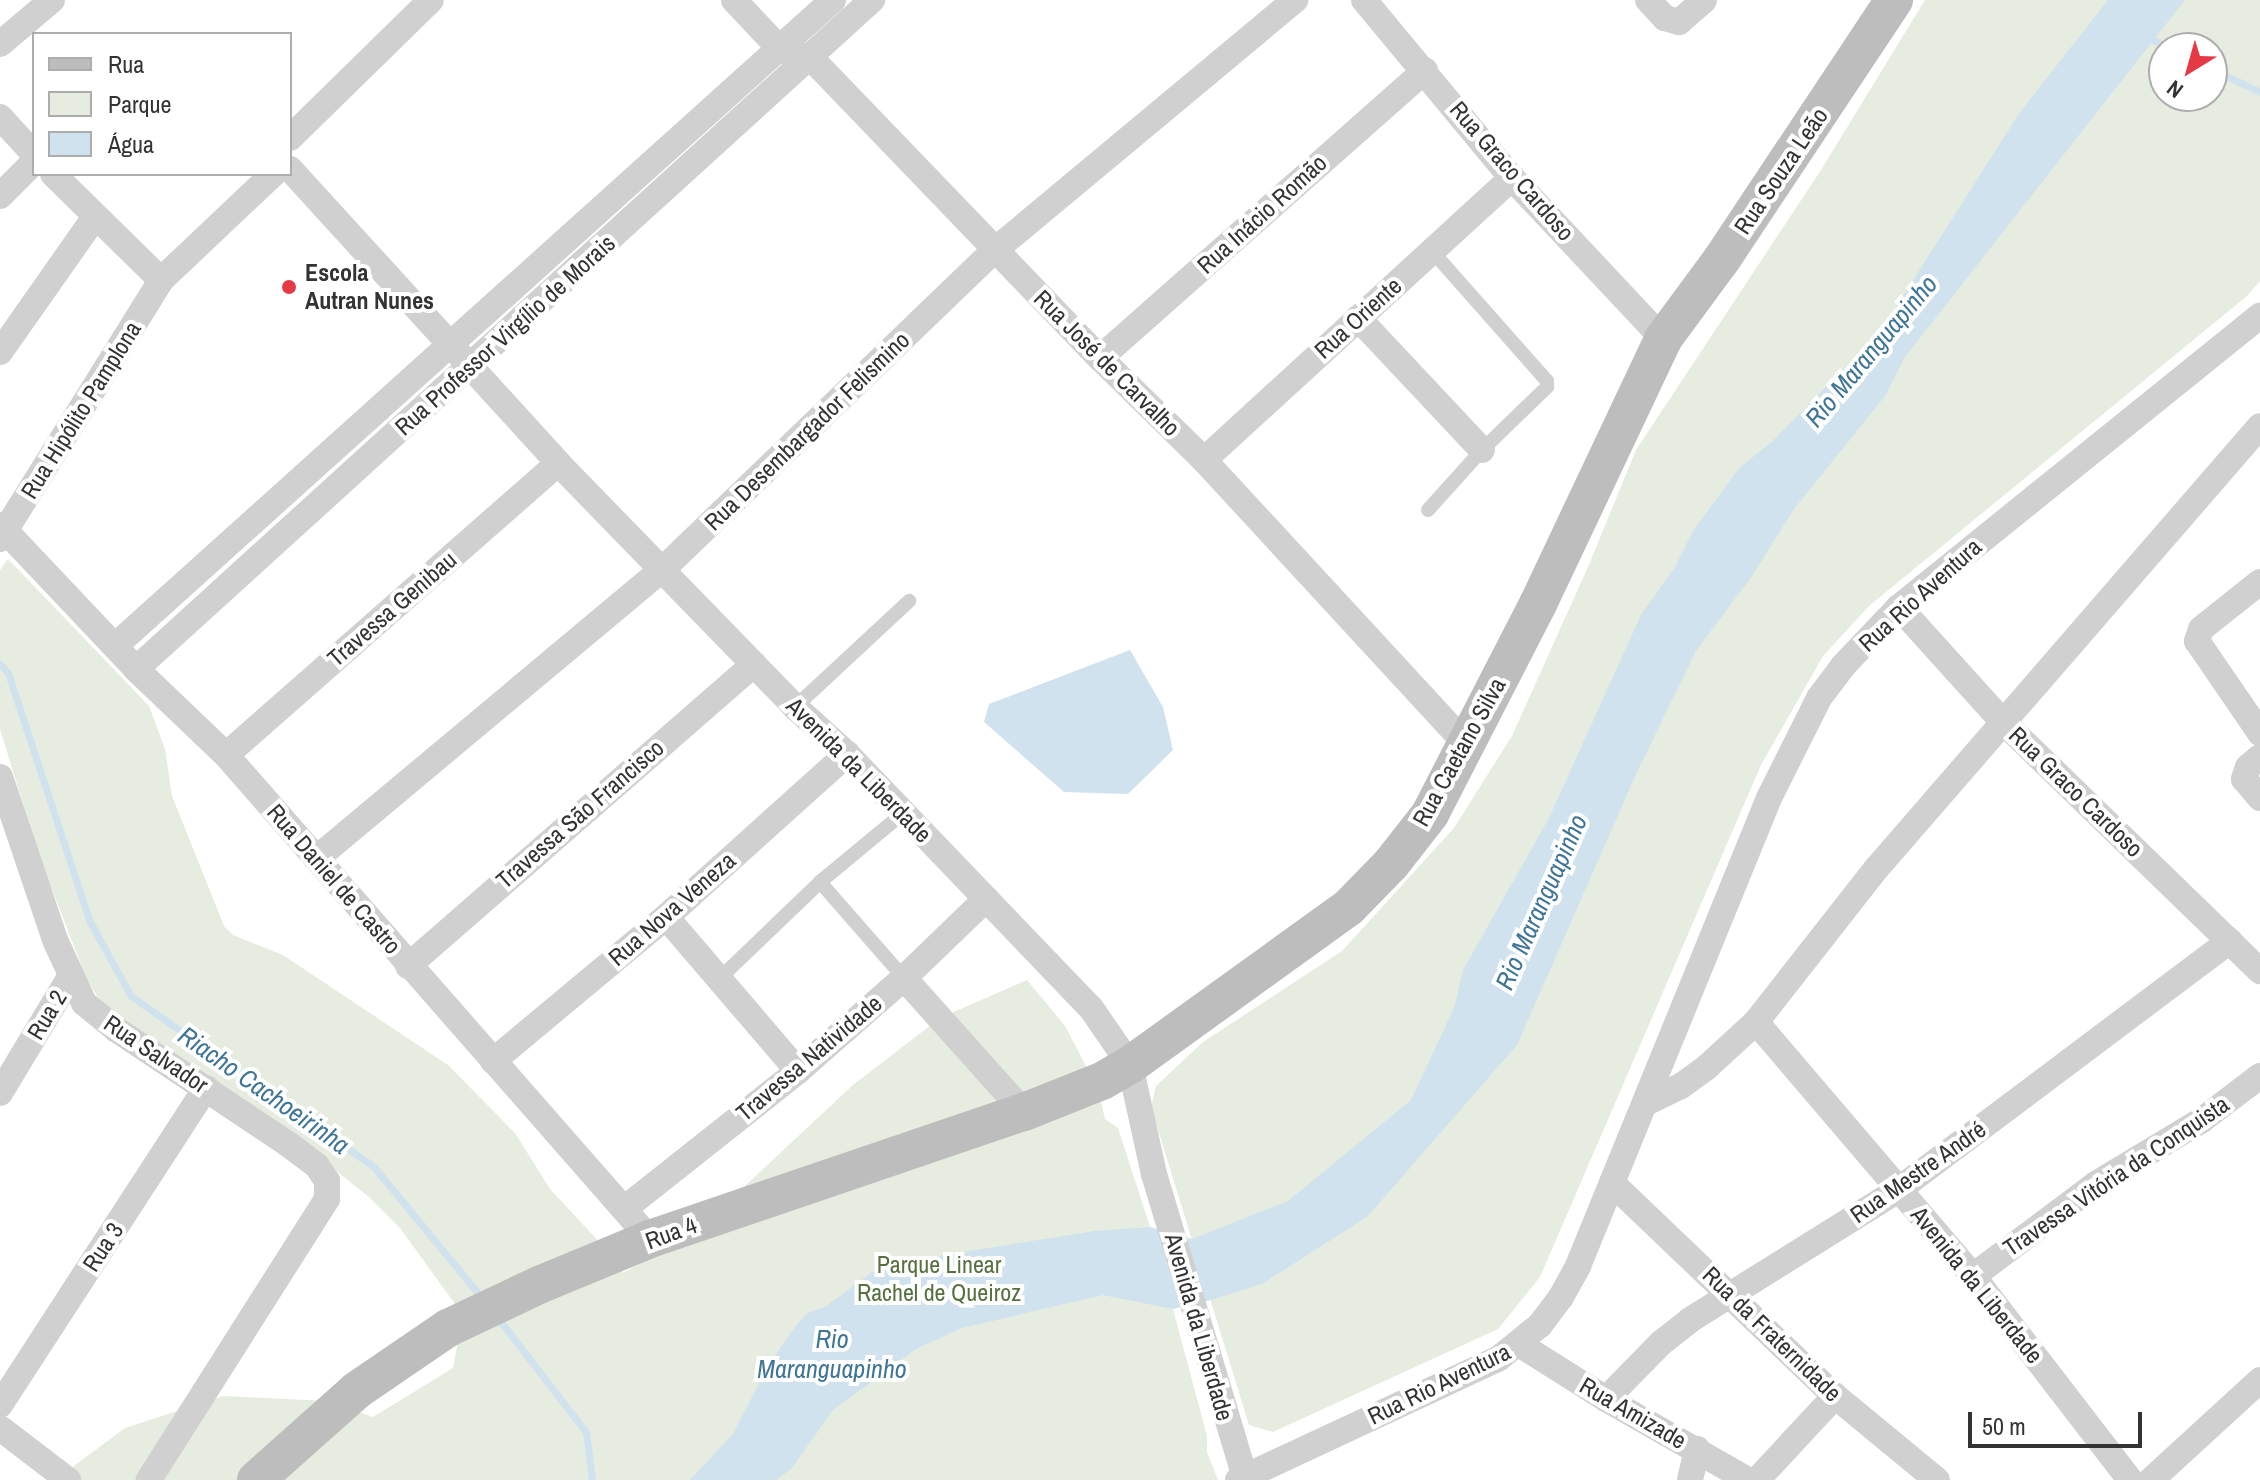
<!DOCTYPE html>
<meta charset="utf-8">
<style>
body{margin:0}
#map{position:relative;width:2260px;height:1480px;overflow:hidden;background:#fff;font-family:"Archivo Narrow",sans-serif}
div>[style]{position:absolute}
.green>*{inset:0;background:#e6ecdf}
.water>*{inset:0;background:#cfe2ee}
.stream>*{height:7px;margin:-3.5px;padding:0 3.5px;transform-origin:3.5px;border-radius:3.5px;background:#cfe2ee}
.service>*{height:14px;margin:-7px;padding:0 7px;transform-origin:7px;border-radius:7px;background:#d0d0d0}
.minor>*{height:26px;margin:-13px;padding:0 13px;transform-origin:13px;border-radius:13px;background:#d0d0d0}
.secondary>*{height:38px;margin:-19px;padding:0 19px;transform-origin:19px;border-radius:19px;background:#bdbdbd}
.dots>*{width:22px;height:22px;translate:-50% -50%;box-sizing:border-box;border:4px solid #fff;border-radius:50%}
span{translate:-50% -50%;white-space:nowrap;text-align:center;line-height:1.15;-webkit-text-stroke:8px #fff;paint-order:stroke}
.street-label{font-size:24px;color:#333}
.poi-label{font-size:24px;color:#333;font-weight:700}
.left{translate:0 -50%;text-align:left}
.park-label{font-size:24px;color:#56703f}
.water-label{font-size:26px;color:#3f7597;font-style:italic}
.legend{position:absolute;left:32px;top:32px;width:260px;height:144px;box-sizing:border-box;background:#fff;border:2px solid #adadad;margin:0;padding:10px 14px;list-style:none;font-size:24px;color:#333}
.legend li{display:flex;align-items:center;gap:16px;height:40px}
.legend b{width:40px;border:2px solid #adadad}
.north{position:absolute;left:2148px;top:32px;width:80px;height:80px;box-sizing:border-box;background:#fff;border:2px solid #adadad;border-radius:50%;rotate:217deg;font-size:22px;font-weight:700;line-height:32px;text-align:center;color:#333}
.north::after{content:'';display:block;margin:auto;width:28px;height:36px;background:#e63946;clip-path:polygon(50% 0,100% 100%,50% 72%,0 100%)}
.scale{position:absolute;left:1968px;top:1412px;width:174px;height:36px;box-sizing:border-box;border:4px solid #333;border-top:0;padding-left:10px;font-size:24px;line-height:28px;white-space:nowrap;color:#333;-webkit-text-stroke:6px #fff;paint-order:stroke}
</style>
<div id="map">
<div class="green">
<i style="clip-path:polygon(evenodd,1925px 0,2260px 0,2260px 281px,2247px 296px,1869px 606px,1823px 656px,1761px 765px,1540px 1277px,1498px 1329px,1273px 1432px,1249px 1425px,1151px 1107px,1156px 1086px,1203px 1042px,1342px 951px,1454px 828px,1512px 736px,1588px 567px,1636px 450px,1821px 170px,1925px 0,2164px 48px,2212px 48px,2212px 96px,2164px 96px,2164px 48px)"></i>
<i style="clip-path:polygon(8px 559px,149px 706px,165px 749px,172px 796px,224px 926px,233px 935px,283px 955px,448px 1065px,515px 1133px,550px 1189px,616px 1260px,623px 1273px,644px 1261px,707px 1239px,746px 1185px,853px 1085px,940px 1018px,1027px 980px,1065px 1026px,1098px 1089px,1105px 1119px,1118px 1128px,1150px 1227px,1137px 1228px,1159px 1305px,1173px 1309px,1207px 1436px,1207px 1452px,1218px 1480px,55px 1480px,125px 1428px,223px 1396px,329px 1401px,373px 1417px,453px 1368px,463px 1315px,400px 1228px,369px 1197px,291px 1135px,105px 1007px,97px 996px,86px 977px,39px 856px,0 729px,0 570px)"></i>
</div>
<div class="water">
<i style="clip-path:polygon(2108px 0,2185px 0,1905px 357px,1885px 396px,1794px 509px,1752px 576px,1696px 651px,1637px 772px,1517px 1045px,1368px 1216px,1262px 1284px,1211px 1300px,1173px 1309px,1103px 1295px,962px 1328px,916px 1349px,833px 1410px,792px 1468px,776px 1480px,690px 1480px,733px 1434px,768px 1366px,795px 1327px,807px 1313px,825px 1307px,882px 1265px,1095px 1231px,1150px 1227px,1192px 1239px,1288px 1201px,1411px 1100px,1454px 1008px,1463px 970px,1549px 818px,1641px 615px,1675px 567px,1693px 531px,1739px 468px,1773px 441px,1882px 329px,2020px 112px)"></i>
<i style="clip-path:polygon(1130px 650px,1163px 707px,1173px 750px,1128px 794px,1064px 792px,984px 722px,989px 704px)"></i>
</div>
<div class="stream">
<i style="left:2147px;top:37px;width:25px;rotate:26deg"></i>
<i style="left:2212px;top:69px;width:53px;rotate:25.6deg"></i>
<i style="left:0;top:664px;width:12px;rotate:48deg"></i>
<i style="left:8px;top:673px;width:262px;rotate:71.8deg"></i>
<i style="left:90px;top:922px;width:85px;rotate:61deg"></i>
<i style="left:131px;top:996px;width:297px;rotate:35.1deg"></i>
<i style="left:374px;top:1167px;width:170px;rotate:50.5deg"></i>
<i style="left:497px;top:1317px;width:145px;rotate:52.3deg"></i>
<i style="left:586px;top:1432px;width:48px;rotate:82.9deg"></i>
</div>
<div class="service">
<i style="left:1428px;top:510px;width:81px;rotate:-48deg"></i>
<i style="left:1482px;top:450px;width:91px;rotate:-44.1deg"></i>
<i style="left:1547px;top:387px;width:6px;rotate:-90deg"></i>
<i style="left:1547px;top:381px;width:174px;rotate:-131.5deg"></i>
<i style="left:795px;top:707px;width:156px;rotate:-42.9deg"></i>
<i style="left:820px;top:882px;width:128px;rotate:48.8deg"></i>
<i style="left:719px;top:979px;width:140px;rotate:-43.8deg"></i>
<i style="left:820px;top:882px;width:108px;rotate:-39.7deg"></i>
</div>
<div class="minor">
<i style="left:734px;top:0;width:69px;rotate:46.8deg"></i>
<i style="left:781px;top:50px;width:31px;rotate:15deg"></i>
<i style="left:811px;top:58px;width:417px;rotate:46.1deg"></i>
<i style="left:1100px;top:358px;width:146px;rotate:44.4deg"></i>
<i style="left:1204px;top:460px;width:386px;rotate:47.3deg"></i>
<i style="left:1364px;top:0;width:231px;rotate:50.3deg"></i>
<i style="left:1512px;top:178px;width:221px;rotate:46.8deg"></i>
<i style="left:1648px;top:0;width:25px;rotate:47deg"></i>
<i style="left:1665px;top:18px;width:15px;rotate:16deg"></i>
<i style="left:1679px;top:22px;width:33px;rotate:-41deg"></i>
<i style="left:0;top:44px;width:68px;rotate:-40.2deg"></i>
<i style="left:0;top:117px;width:50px;rotate:47.4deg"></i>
<i style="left:290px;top:138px;width:197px;rotate:-44.4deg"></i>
<i style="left:290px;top:169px;width:398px;rotate:47.6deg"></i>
<i style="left:558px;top:463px;width:340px;rotate:45.8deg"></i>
<i style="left:795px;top:707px;width:70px;rotate:42.1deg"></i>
<i style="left:847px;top:754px;width:352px;rotate:46.2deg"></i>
<i style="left:1091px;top:1008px;width:69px;rotate:55.6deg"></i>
<i style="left:1130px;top:1065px;width:112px;rotate:77.6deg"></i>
<i style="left:1154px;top:1174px;width:320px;rotate:73.3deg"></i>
<i style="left:53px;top:174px;width:151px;rotate:44.5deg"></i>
<i style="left:0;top:196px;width:48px;rotate:-45deg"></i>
<i style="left:1358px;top:318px;width:181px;rotate:46.8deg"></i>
<i style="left:0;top:352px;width:165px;rotate:-54.9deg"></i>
<i style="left:1100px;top:358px;width:434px;rotate:-41.5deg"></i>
<i style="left:1204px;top:460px;width:418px;rotate:-42.5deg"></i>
<i style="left:0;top:525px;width:198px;rotate:46.6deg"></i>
<i style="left:136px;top:669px;width:124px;rotate:43.7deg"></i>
<i style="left:226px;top:755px;width:643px;rotate:48.78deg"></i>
<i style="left:0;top:539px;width:305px;rotate:-58.1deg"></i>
<i style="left:161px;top:280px;width:154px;rotate:-43.4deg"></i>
<i style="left:2260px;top:582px;width:75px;rotate:141.5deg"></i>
<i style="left:2201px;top:629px;width:13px;rotate:108deg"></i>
<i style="left:2197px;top:641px;width:112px;rotate:55.6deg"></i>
<i style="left:1899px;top:607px;width:155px;rotate:47.9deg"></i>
<i style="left:2003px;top:722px;width:358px;rotate:44.1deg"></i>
<i style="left:115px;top:646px;width:966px;rotate:-41.98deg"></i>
<i style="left:136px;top:669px;width:995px;rotate:-42.27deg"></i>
<i style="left:226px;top:755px;width:442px;rotate:-41.3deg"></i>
<i style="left:2260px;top:757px;width:16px;rotate:140deg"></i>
<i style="left:2248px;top:767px;width:13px;rotate:108deg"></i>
<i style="left:2244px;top:779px;width:25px;rotate:50deg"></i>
<i style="left:0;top:777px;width:174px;rotate:71.3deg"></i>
<i style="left:56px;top:942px;width:67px;rotate:65.3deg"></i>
<i style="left:84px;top:1003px;width:43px;rotate:39.3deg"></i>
<i style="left:117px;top:1030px;width:206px;rotate:33.7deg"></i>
<i style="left:288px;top:1144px;width:36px;rotate:37deg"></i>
<i style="left:317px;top:1166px;width:18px;rotate:56deg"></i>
<i style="left:327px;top:1181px;width:18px;rotate:90deg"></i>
<i style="left:327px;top:1199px;width:333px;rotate:122.4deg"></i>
<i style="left:317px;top:858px;width:449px;rotate:-39.9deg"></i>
<i style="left:662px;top:570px;width:462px;rotate:-43.9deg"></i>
<i style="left:995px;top:250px;width:391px;rotate:-39.8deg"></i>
<i style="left:666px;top:917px;width:203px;rotate:49.4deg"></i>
<i style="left:408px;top:966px;width:459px;rotate:-41.1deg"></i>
<i style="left:904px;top:978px;width:180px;rotate:48.2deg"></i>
<i style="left:1756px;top:1022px;width:334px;rotate:49.5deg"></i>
<i style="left:1973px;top:1276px;width:257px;rotate:52.4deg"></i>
<i style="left:493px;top:1061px;width:225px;rotate:-39.8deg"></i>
<i style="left:666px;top:917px;width:244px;rotate:-42deg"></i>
<i style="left:0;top:1093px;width:135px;rotate:-58.9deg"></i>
<i style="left:1648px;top:1102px;width:37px;rotate:-26deg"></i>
<i style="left:1681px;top:1086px;width:32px;rotate:-36deg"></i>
<i style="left:1707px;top:1067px;width:67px;rotate:-42.6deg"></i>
<i style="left:1756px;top:1022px;width:194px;rotate:-51.9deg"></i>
<i style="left:1876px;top:869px;width:586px;rotate:-49.08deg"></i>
<i style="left:1612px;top:1183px;width:308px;rotate:43.7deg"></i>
<i style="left:1835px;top:1396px;width:132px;rotate:39.5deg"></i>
<i style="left:624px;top:1209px;width:222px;rotate:-38.4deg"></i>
<i style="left:798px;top:1071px;width:141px;rotate:-41.3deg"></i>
<i style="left:904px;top:978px;width:114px;rotate:-43.9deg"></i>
<i style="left:1973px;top:1276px;width:154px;rotate:-36.8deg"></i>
<i style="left:2096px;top:1184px;width:124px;rotate:-31.1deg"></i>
<i style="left:2202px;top:1120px;width:73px;rotate:-37.2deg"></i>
<i style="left:1519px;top:1344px;width:103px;rotate:32.3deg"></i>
<i style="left:1606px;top:1399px;width:163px;rotate:29.7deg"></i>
<i style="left:1606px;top:1399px;width:78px;rotate:-45.5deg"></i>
<i style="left:1661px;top:1343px;width:37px;rotate:-38deg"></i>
<i style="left:1690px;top:1320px;width:245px;rotate:-32deg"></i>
<i style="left:1898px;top:1190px;width:415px;rotate:-36.9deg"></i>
<i style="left:0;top:1405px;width:378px;rotate:-57deg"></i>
<i style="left:0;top:1428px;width:86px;rotate:37.4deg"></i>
<i style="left:1238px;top:1480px;width:287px;rotate:-25deg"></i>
<i style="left:1498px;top:1359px;width:54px;rotate:-39deg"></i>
<i style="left:1540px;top:1325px;width:35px;rotate:-53deg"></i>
<i style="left:1561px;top:1297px;width:35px;rotate:-61deg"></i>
<i style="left:1578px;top:1266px;width:505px;rotate:-67.8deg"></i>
<i style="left:1769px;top:798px;width:112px;rotate:-63.4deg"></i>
<i style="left:1819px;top:698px;width:40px;rotate:-53deg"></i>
<i style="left:1843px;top:666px;width:81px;rotate:-46.5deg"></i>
<i style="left:1899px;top:607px;width:464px;rotate:-38.9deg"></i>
<i style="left:1690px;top:1480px;width:32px;rotate:-77deg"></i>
<i style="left:1757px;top:1480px;width:115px;rotate:-47.1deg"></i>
<i style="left:2151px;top:1480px;width:148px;rotate:-42.5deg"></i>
</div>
<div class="secondary">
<i style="left:256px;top:1480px;width:135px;rotate:-41.7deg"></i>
<i style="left:357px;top:1390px;width:110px;rotate:-34.3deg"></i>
<i style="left:448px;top:1328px;width:101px;rotate:-25.3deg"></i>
<i style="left:539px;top:1285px;width:120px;rotate:-22.5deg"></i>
<i style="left:650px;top:1239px;width:395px;rotate:-18.8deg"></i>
<i style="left:1024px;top:1112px;width:84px;rotate:-21.7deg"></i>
<i style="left:1102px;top:1081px;width:32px;rotate:-30deg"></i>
<i style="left:1130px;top:1065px;width:270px;rotate:-35.8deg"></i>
<i style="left:1349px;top:907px;width:60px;rotate:-45.7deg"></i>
<i style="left:1391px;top:864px;width:63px;rotate:-52deg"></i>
<i style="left:1430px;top:814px;width:236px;rotate:-62.8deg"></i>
<i style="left:1538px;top:604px;width:293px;rotate:-64.7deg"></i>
<i style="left:1663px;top:339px;width:99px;rotate:-53.6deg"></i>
<i style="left:1722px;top:259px;width:311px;rotate:-56.4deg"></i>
</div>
<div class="dots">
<i style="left:289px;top:287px;background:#e63946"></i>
</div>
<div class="street-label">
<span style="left:1512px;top:171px;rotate:49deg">Rua Graco Cardoso</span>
<span style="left:1781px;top:171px;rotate:-56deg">Rua Souza Leão</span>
<span style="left:1262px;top:214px;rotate:-42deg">Rua Inácio Romão</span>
<span style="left:1358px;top:318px;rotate:-42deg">Rua Oriente</span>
<span style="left:505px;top:335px;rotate:-42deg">Rua Professor Virgílio de Morais</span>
<span style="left:1107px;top:363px;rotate:45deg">Rua José de Carvalho</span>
<span style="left:81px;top:410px;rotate:-58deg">Rua Hipólito Pamplona</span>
<span style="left:807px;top:431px;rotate:-44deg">Rua Desembargador Felismino</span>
<span style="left:1920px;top:595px;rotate:-42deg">Rua Rio Aventura</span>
<span style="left:392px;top:609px;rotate:-41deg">Travessa Genibau</span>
<span style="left:1459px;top:752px;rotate:-61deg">Rua Caetano Silva</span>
<span style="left:859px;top:770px;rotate:45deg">Avenida da Liberdade</span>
<span style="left:2076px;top:792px;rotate:44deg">Rua Graco Cardoso</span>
<span style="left:580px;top:814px;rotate:-41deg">Travessa São Francisco</span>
<span style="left:334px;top:879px;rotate:49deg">Rua Daniel de Castro</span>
<span style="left:672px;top:909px;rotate:-41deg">Rua Nova Veneza</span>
<span style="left:47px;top:1015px;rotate:-59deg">Rua 2</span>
<span style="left:156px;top:1054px;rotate:34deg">Rua Salvador</span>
<span style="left:809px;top:1058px;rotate:-40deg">Travessa Natividade</span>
<span style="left:1918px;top:1172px;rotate:-35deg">Rua Mestre André</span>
<span style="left:2116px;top:1176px;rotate:-34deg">Travessa Vitória da Conquista</span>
<span style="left:671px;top:1233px;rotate:-20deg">Rua 4</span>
<span style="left:103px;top:1247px;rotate:-57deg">Rua 3</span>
<span style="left:1977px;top:1285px;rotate:51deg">Avenida da Liberdade</span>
<span style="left:1199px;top:1327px;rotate:74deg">Avenida da Liberdade</span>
<span style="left:1772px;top:1334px;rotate:44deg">Rua da Fraternidade</span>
<span style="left:1439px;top:1384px;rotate:-26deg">Rua Rio Aventura</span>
<span style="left:1633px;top:1413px;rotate:30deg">Rua Amizade</span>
</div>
<div class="poi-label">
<span class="left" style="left:305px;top:287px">Escola<br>Autran Nunes</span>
</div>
<div class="park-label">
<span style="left:939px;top:1279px">Parque Linear<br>Rachel de Queiroz</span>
</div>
<div class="water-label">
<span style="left:1871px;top:351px;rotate:-50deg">Rio Maranguapinho</span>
<span style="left:1541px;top:902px;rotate:-66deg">Rio Maranguapinho</span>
<span style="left:264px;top:1090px;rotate:35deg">Riacho Cachoeirinha</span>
<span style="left:832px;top:1354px">Rio<br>Maranguapinho</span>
</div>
<ul class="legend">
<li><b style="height:10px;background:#bdbdbd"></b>Rua</li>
<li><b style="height:22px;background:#e6ecdf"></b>Parque</li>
<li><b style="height:22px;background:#cfe2ee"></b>Água</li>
</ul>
<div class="north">N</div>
<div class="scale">50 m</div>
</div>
